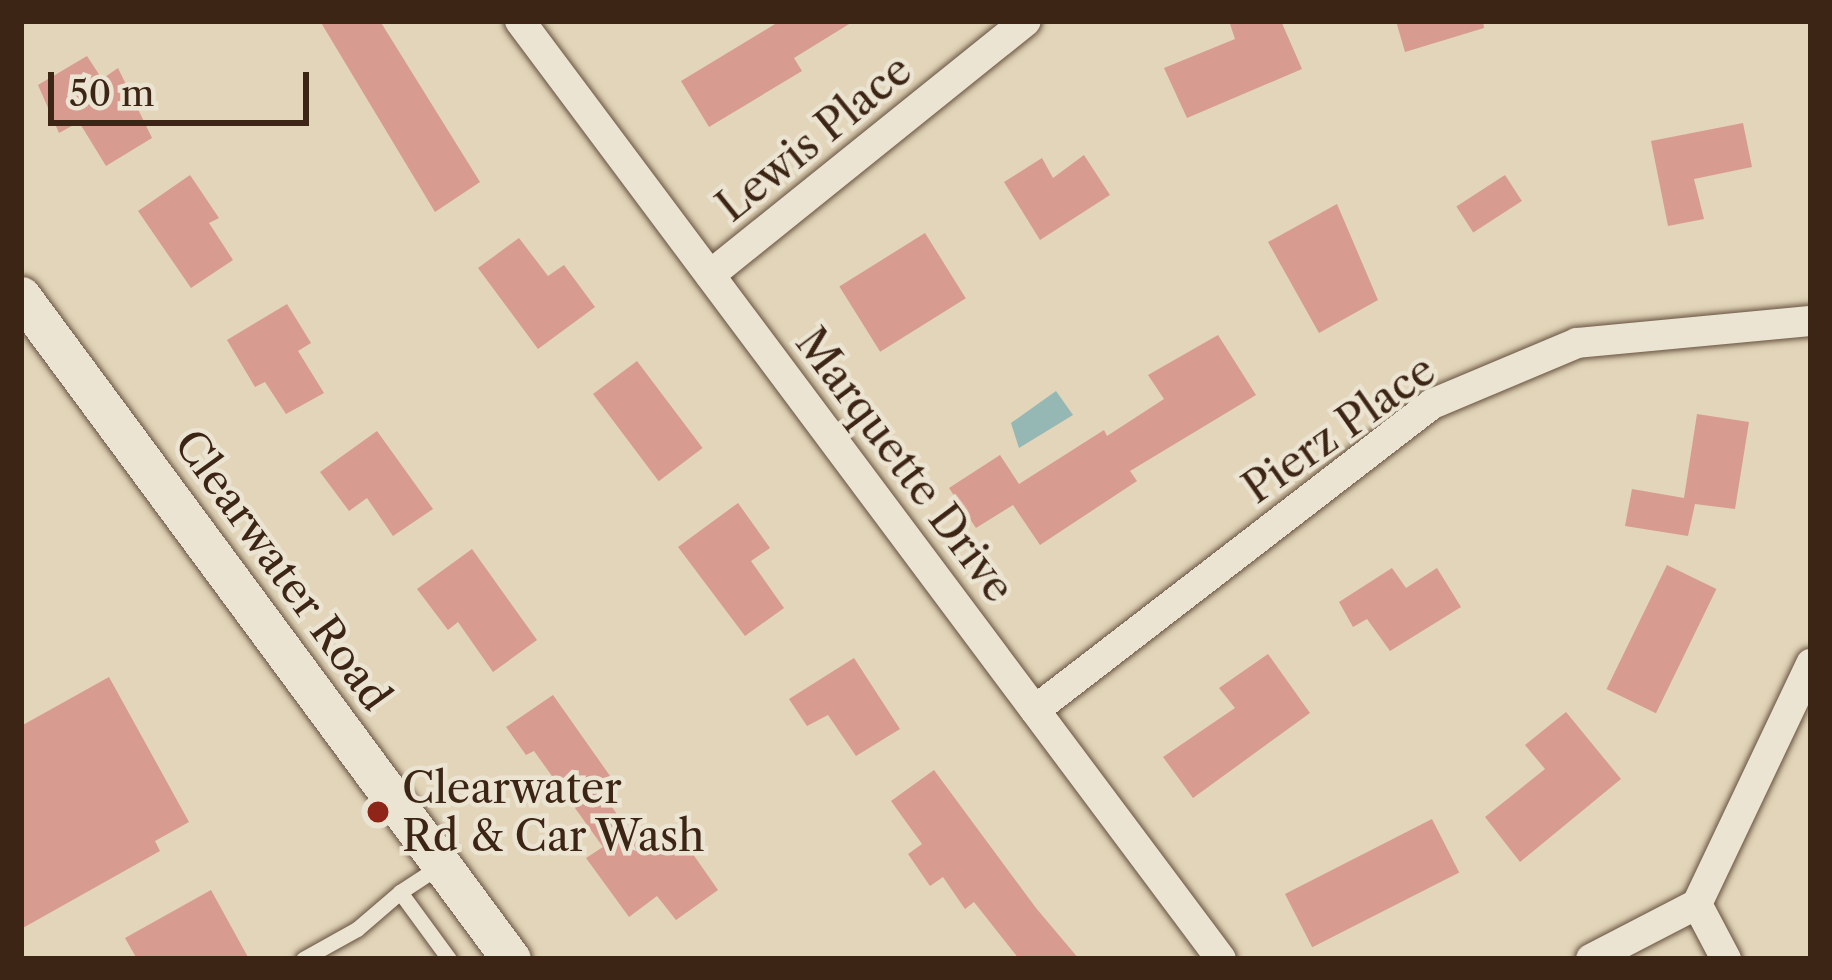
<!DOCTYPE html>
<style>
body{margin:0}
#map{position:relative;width:1832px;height:980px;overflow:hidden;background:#e2d5b9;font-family:"Libre Caslon Text",serif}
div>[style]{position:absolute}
.water>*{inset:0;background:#95b8b4}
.building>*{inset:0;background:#d89b90;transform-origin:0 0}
.roads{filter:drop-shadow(0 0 3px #66513e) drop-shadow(0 0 3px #66513e)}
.service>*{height:15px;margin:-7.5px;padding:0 7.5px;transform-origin:7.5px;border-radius:7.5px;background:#ece4d2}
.minor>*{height:30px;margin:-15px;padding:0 15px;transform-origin:15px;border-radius:15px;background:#ece4d2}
.tertiary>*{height:39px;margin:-19.5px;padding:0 19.5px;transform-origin:19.5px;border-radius:19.5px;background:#ece4d2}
.dots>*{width:33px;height:33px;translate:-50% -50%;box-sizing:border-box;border:6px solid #ece4d2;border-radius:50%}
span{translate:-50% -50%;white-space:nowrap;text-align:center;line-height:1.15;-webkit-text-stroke:9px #ece4d2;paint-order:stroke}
.street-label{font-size:42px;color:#3d2515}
.poi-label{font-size:42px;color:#3d2515}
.left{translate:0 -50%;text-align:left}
.frame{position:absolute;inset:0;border:24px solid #3d2515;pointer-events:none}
.scale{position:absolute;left:48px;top:72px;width:261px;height:54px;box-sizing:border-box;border:6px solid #3d2515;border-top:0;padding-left:15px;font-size:36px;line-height:42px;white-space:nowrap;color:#3d2515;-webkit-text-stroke:9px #ece4d2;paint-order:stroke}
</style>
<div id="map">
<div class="water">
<i style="clip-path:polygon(1056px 391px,1073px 415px,1019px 448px,1011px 423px)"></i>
</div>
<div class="building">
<i style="clip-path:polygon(320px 21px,380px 21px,480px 182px,435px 212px)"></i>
<i style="clip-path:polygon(780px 21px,854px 21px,794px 58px,802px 71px,709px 127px,681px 81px)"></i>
<i style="clip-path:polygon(1229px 21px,1281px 21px,1302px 69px,1187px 118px,1164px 68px,1235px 39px)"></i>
<i style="clip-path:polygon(1396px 21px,1483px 21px,1484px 28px,1405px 52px)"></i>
<i style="clip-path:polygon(87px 56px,102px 79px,118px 68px,152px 138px,106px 166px,79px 122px,59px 133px,38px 85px)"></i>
<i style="clip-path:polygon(1743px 123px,1752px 167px,1694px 179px,1704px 219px,1668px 226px,1651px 141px)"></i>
<i style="clip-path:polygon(1084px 155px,1110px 195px,1040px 240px,1004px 182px,1042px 158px,1053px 178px)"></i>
<i style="clip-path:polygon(190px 175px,219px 218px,209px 223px,233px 260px,191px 288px,138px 211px)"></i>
<i style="left:1505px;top:175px;width:31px;height:58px;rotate:57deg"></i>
<i style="clip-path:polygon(1337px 204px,1378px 300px,1319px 333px,1268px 242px)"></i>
<i style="left:925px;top:233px;width:77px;height:101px;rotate:58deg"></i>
<i style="clip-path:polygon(519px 238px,548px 276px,564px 265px,595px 307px,538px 349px,478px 268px)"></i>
<i style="clip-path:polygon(287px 304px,311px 343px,298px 351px,324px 393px,286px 414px,265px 382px,255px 387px,227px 340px)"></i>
<i style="clip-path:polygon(1218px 335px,1256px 395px,1130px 471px,1137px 481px,1040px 545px,1013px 505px,976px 528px,949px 488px,1000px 455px,1019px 484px,1104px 430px,1107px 436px,1164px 399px,1148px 375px)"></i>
<i style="left:637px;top:361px;width:109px;height:55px;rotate:53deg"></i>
<i style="clip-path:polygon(1697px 414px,1749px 422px,1735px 509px,1695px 504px,1688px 536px,1625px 526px,1632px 489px,1684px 498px)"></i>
<i style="clip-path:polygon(377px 431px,433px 509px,393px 536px,367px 498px,349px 511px,320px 472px)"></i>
<i style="clip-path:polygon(738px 503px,770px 548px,751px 561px,784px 608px,745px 636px,678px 547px)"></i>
<i style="clip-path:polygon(472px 549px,537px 640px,493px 672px,458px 622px,448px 630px,417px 589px)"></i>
<i style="left:1667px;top:565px;width:55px;height:138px;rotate:26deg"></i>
<i style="clip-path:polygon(1392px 568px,1406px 588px,1437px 568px,1461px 607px,1390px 651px,1367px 619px,1353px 627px,1339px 602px)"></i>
<i style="clip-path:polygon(1268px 654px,1310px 713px,1193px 798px,1163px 757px,1235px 708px,1219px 688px)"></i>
<i style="clip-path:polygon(854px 658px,900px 729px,856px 756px,828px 715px,807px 726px,789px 699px)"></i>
<i style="clip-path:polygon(109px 677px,189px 822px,155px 841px,160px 851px,21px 929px,21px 726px)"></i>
<i style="clip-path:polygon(553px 695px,615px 783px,602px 792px,641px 850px,674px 827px,718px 890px,676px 920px,657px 896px,629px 917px,586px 858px,603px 847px,534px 751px,526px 755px,506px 727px)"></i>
<i style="clip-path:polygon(1566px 712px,1621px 779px,1520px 862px,1485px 817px,1545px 769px,1525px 745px)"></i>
<i style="clip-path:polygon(934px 770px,1036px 908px,1079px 959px,1019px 959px,974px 902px,965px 909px,943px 877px,930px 886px,908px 854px,922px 844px,891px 801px)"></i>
<i style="left:1432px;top:819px;width:60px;height:165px;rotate:63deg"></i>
<i style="clip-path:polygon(211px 890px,249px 959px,137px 959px,125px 938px)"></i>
</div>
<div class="roads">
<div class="service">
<i style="left:400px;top:892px;width:45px;rotate:-33.3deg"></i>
<i style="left:303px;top:959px;width:62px;rotate:-29.1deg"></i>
<i style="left:357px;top:929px;width:57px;rotate:-40.7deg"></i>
<i style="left:400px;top:892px;width:83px;rotate:53.8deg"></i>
</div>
<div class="minor">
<i style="left:520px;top:21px;width:1171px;rotate:53.23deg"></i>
<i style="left:710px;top:275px;width:405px;rotate:-38.8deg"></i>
<i style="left:1035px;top:710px;width:501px;rotate:-37.62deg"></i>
<i style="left:1432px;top:404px;width:157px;rotate:-22.8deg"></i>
<i style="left:1577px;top:343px;width:235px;rotate:-5.4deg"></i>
<i style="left:1697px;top:904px;width:266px;rotate:-64.6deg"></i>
<i style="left:1697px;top:904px;width:62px;rotate:62.2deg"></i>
<i style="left:1591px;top:959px;width:119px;rotate:-27.4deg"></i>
</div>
<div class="tertiary">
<i style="left:21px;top:296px;width:824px;rotate:53.53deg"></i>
</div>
</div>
<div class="dots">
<i style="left:378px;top:812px;background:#8f2418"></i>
</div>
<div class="street-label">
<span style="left:814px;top:138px;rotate:-39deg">Lewis Place</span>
<span style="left:1339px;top:429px;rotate:-35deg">Pierz Place</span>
<span style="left:905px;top:465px;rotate:53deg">Marquette Drive</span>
<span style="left:283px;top:570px;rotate:54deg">Clearwater Road</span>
</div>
<div class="poi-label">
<span class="left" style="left:402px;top:812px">Clearwater<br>Rd &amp; Car Wash</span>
</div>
<div class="frame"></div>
<div class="scale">50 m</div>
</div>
